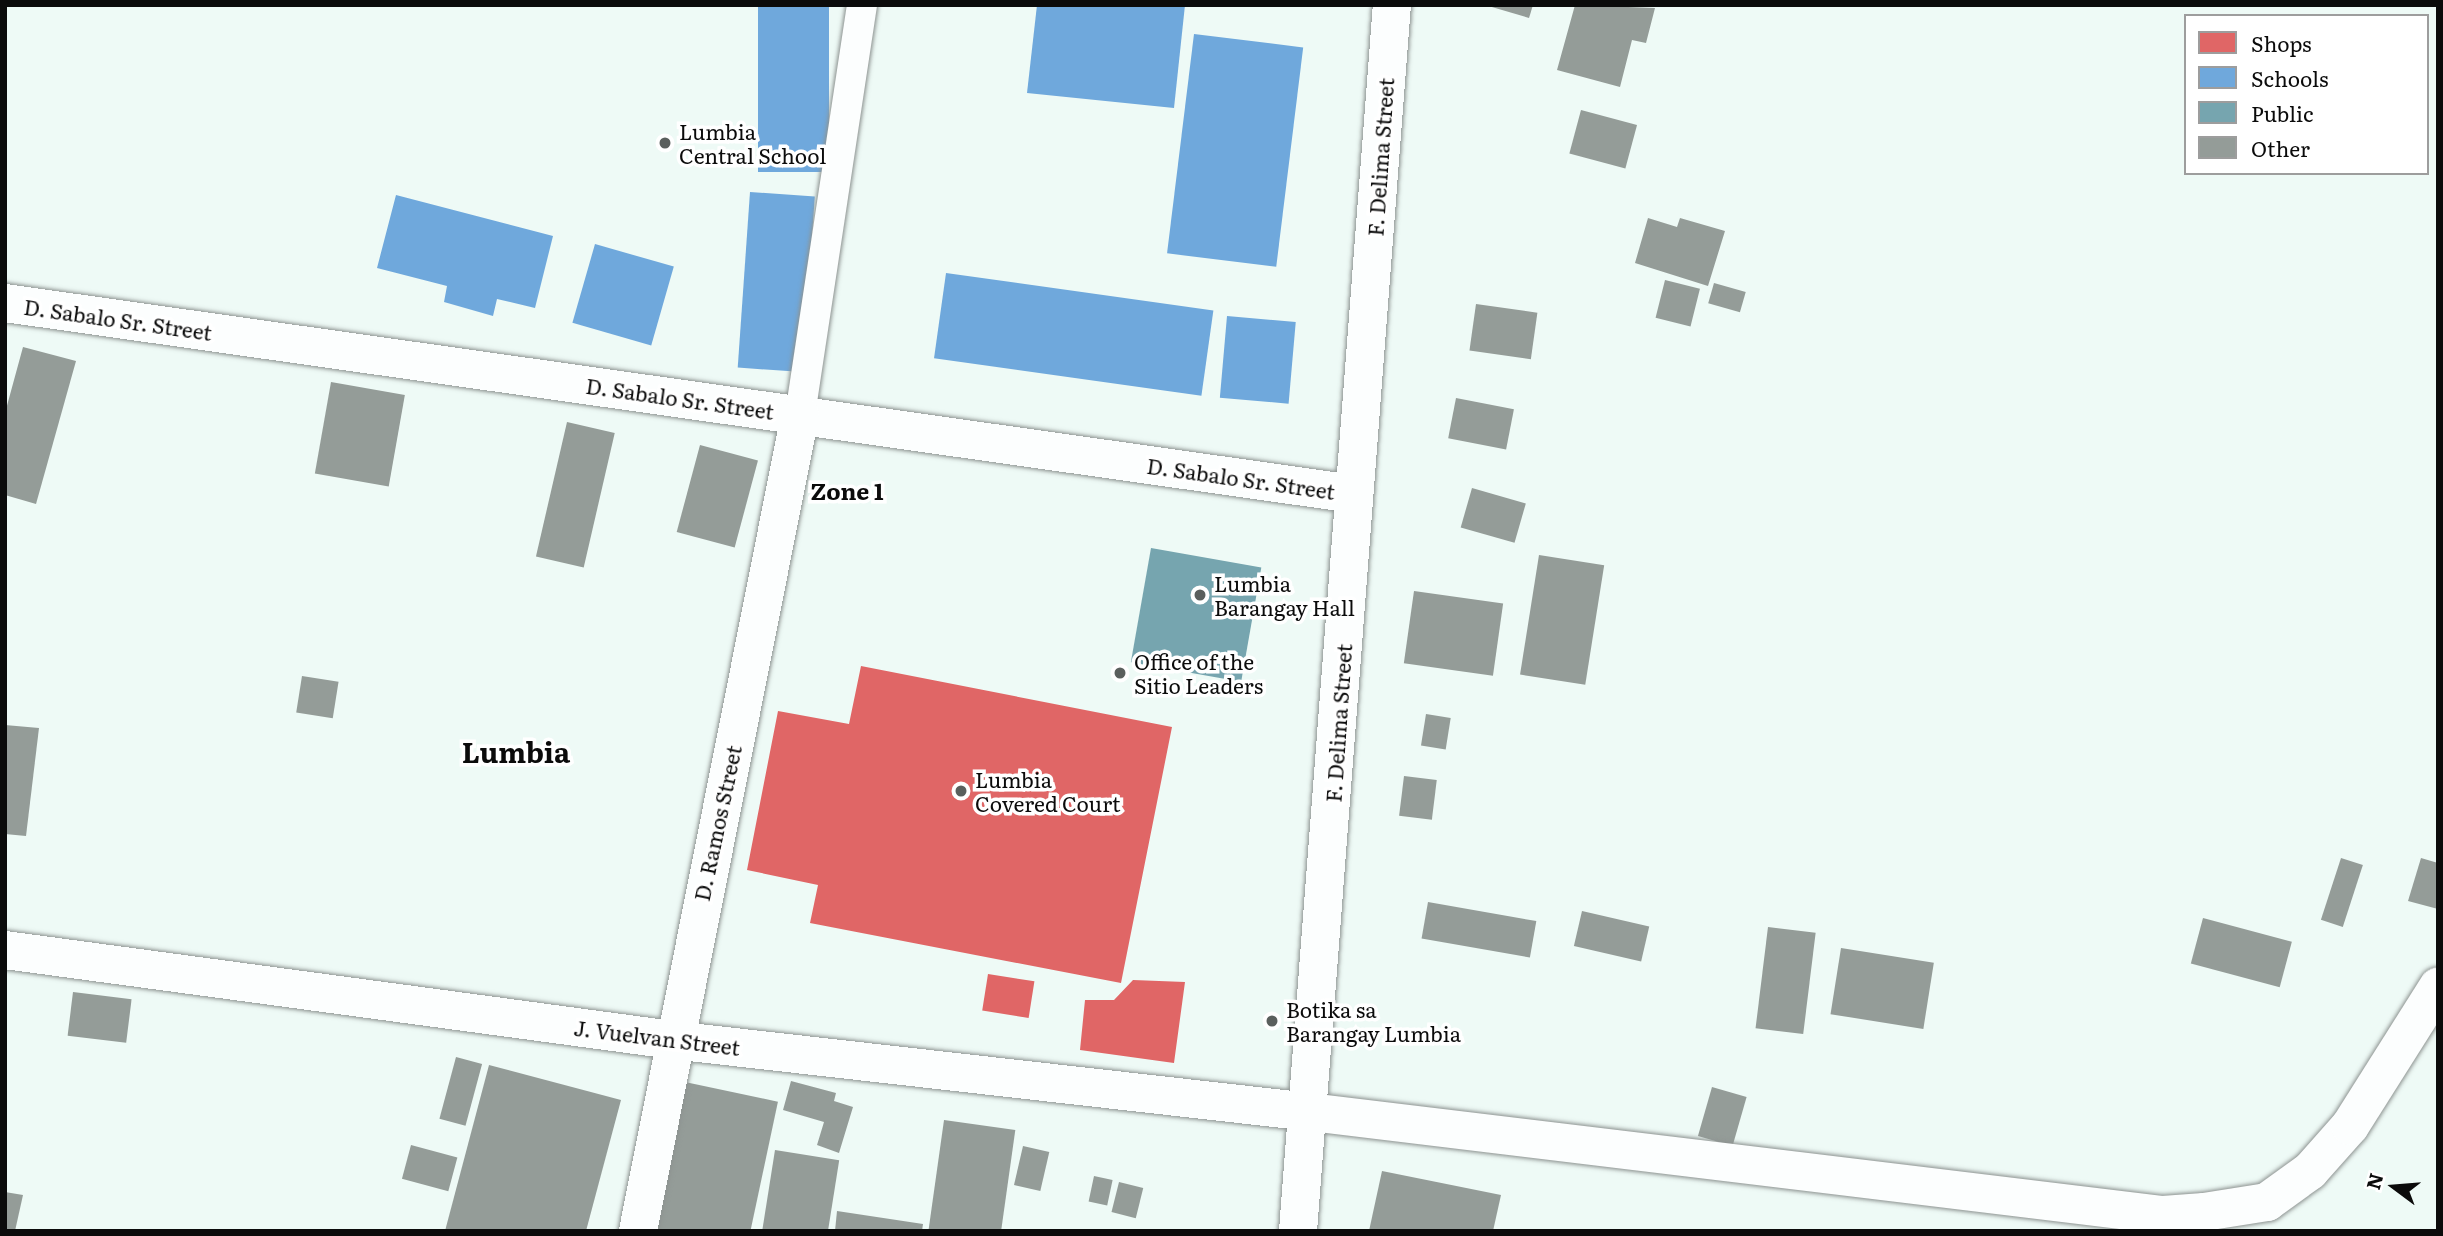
<!DOCTYPE html>
<style>
body{margin:0}
#map{position:relative;width:2443px;height:1236px;overflow:hidden;background:#eefaf6;font-family:Literata,serif}
div>[style]{position:absolute}
.shops>*{inset:0;background:#e06666;transform-origin:0 0}
.schools>*{inset:0;background:#6fa8dc;transform-origin:0 0}
.public>*{inset:0;background:#76a5af;transform-origin:0 0}
.building>*{inset:0;background:#949c98;transform-origin:0 0}
.roads{filter:drop-shadow(0 0 2px #8d9391) drop-shadow(0 0 2px #8d9391)}
.service>*{height:30px;margin:-15px;padding:0 15px;transform-origin:15px;border-radius:15px;background:#fcfefe}
.minor>*{height:38px;margin:-19px;padding:0 19px;transform-origin:19px;border-radius:19px;background:#fcfefe}
.tertiary>*{height:38px;margin:-19px;padding:0 19px;transform-origin:19px;border-radius:19px;background:#fcfefe}
.dots>*{width:19px;height:19px;translate:-50% -50%;box-sizing:border-box;border:4px solid #fff;border-radius:50%}
span{translate:-50% -50%;white-space:nowrap;text-align:center;line-height:1.15;-webkit-text-stroke:7px #fff;paint-order:stroke}
.poi-label{font-size:21px;color:#0b0b0b}
.left{translate:0 -50%;text-align:left}
.street-label{font-size:21px;color:#0b0b0b}
.neighbourhood-label{font-size:23px;color:#0b0b0b;font-weight:700}
.district-label{font-size:28px;color:#0b0b0b;font-weight:700}
.frame{position:absolute;inset:0;border:7px solid #0b0b0b;pointer-events:none}
.legend{position:absolute;left:2184px;top:14px;width:245px;height:161px;box-sizing:border-box;background:#fff;border:2px solid #9d9d9d;margin:0;padding:9px 12px;list-style:none;font-size:21px;color:#0b0b0b}
.legend li{display:flex;align-items:center;gap:14px;height:35px}
.legend b{width:35px;border:2px solid #9d9d9d}
.north{position:absolute;left:2359px;top:1152px;width:70px;height:70px;-webkit-text-stroke:5px #fff;paint-order:stroke;rotate:286deg;font-size:19px;font-weight:700;line-height:28px;text-align:center;color:#0b0b0b}
.north::after{content:'';display:block;margin:auto;width:24px;height:32px;background:#0b0b0b;clip-path:polygon(50% 0,100% 100%,50% 72%,0 100%)}
</style>
<div id="map">
<div class="shops">
<i style="clip-path:polygon(861px 666px,1172px 727px,1121px 983px,810px 923px,818px 885px,747px 870px,778px 711px,849px 724px)"></i>
<i style="left:988px;top:974px;width:47px;height:37px;rotate:9deg"></i>
<i style="clip-path:polygon(1133px 980px,1185px 982px,1174px 1063px,1080px 1050px,1085px 1000px,1114px 1000px)"></i>
</div>
<div class="schools">
<i style="left:758px;top:5px;width:71px;height:167px"></i>
<i style="clip-path:polygon(1037px 5px,1185px 5px,1174px 108px,1027px 93px)"></i>
<i style="left:1194px;top:34px;width:110px;height:221px;rotate:7deg"></i>
<i style="left:750px;top:192px;width:65px;height:176px;rotate:4deg"></i>
<i style="clip-path:polygon(396px 195px,553px 236px,535px 308px,497px 299px,493px 316px,444px 302px,447px 286px,377px 268px)"></i>
<i style="left:595px;top:244px;width:82px;height:82px;rotate:16deg"></i>
<i style="left:946px;top:273px;width:270px;height:86px;rotate:8deg"></i>
<i style="left:1227px;top:316px;width:69px;height:82px;rotate:5deg"></i>
</div>
<div class="public">
<i style="left:1151px;top:548px;width:112px;height:116px;rotate:10deg"></i>
</div>
<div class="building">
<i style="clip-path:polygon(1485px 5px,1533px 5px,1529px 18px)"></i>
<i style="clip-path:polygon(1575px 5px,1655px 8px,1646px 43px,1632px 40px,1620px 87px,1557px 70px)"></i>
<i style="left:1581px;top:110px;width:58px;height:45px;rotate:15deg"></i>
<i style="clip-path:polygon(1648px 218px,1677px 227px,1680px 218px,1725px 231px,1708px 286px,1635px 263px)"></i>
<i style="left:1665px;top:280px;width:36px;height:39px;rotate:14deg"></i>
<i style="left:1714px;top:283px;width:33px;height:21px;rotate:16deg"></i>
<i style="left:1476px;top:304px;width:62px;height:47px;rotate:8deg"></i>
<i style="clip-path:polygon(23px 347px,76px 361px,36px 504px,5px 495px,5px 413px)"></i>
<i style="left:331px;top:382px;width:75px;height:93px;rotate:10deg"></i>
<i style="left:1456px;top:398px;width:59px;height:41px;rotate:11deg"></i>
<i style="left:567px;top:422px;width:49px;height:138px;rotate:13deg"></i>
<i style="left:700px;top:445px;width:60px;height:90px;rotate:15deg"></i>
<i style="left:1472px;top:488px;width:56px;height:41px;rotate:16deg"></i>
<i style="left:1539px;top:555px;width:66px;height:121px;rotate:9deg"></i>
<i style="left:1414px;top:591px;width:90px;height:73px;rotate:8deg"></i>
<i style="left:302px;top:676px;width:37px;height:37px;rotate:9deg"></i>
<i style="left:1426px;top:714px;width:25px;height:32px;rotate:9deg"></i>
<i style="clip-path:polygon(5px 725px,39px 728px,26px 836px,5px 834px)"></i>
<i style="left:1404px;top:776px;width:33px;height:40px;rotate:7deg"></i>
<i style="left:2341px;top:858px;width:23px;height:65px;rotate:18deg"></i>
<i style="clip-path:polygon(2421px 858px,2438px 863px,2438px 909px,2408px 901px)"></i>
<i style="left:1428px;top:902px;width:110px;height:37px;rotate:10deg"></i>
<i style="left:1582px;top:911px;width:69px;height:36px;rotate:13deg"></i>
<i style="left:2203px;top:918px;width:92px;height:47px;rotate:15deg"></i>
<i style="left:1768px;top:927px;width:48px;height:102px;rotate:7deg"></i>
<i style="left:1841px;top:948px;width:94px;height:67px;rotate:9deg"></i>
<i style="left:73px;top:992px;width:59px;height:44px;rotate:7deg"></i>
<i style="left:456px;top:1057px;width:27px;height:64px;rotate:15deg"></i>
<i style="clip-path:polygon(489px 1065px,621px 1100px,586px 1231px,445px 1231px)"></i>
<i style="clip-path:polygon(791px 1081px,836px 1093px,834px 1101px,853px 1107px,839px 1153px,817px 1145px,824px 1122px,783px 1110px)"></i>
<i style="left:685px;top:1082px;width:95px;height:152px;rotate:12deg"></i>
<i style="left:1712px;top:1087px;width:36px;height:51px;rotate:16deg"></i>
<i style="left:944px;top:1120px;width:72px;height:112px;rotate:8deg"></i>
<i style="left:411px;top:1145px;width:48px;height:35px;rotate:15deg"></i>
<i style="left:1023px;top:1146px;width:27px;height:40px;rotate:13deg"></i>
<i style="left:775px;top:1150px;width:65px;height:82px;rotate:9deg"></i>
<i style="clip-path:polygon(1382px 1171px,1501px 1195px,1493px 1231px,1369px 1231px)"></i>
<i style="left:1094px;top:1176px;width:19px;height:26px;rotate:12deg"></i>
<i style="left:1119px;top:1182px;width:25px;height:31px;rotate:14deg"></i>
<i style="clip-path:polygon(5px 1192px,23px 1195px,15px 1231px,5px 1231px)"></i>
<i style="clip-path:polygon(837px 1211px,923px 1224px,922px 1231px,835px 1231px)"></i>
</div>
<div class="roads">
<div class="service">
<i style="left:800px;top:415px;width:415px;rotate:-81.4deg"></i>
</div>
<div class="minor">
<i style="left:5px;top:303px;width:1362px;rotate:8.06deg"></i>
<i style="left:5px;top:950px;width:673px;rotate:7.68deg"></i>
<i style="left:672px;top:1040px;width:642px;rotate:6.44deg"></i>
<i style="left:638px;top:1231px;width:832px;rotate:-78.77deg"></i>
</div>
<div class="tertiary">
<i style="left:1310px;top:1112px;width:859px;rotate:6.89deg"></i>
<i style="left:2163px;top:1215px;width:41px;rotate:-4.2deg"></i>
<i style="left:2204px;top:1212px;width:64px;rotate:-9deg"></i>
<i style="left:2267px;top:1202px;width:53px;rotate:-35.8deg"></i>
<i style="left:2310px;top:1171px;width:60px;rotate:-48.4deg"></i>
<i style="left:2350px;top:1126px;width:165px;rotate:-57.7deg"></i>
<i style="left:1298px;top:1231px;width:1230px;rotate:-85.62deg"></i>
</div>
</div>
<div class="dots">
<i style="left:665px;top:143px;background:#5a5f5d"></i>
<i style="left:1200px;top:595px;background:#5a5f5d"></i>
<i style="left:1120px;top:673px;background:#5a5f5d"></i>
<i style="left:961px;top:791px;background:#5a5f5d"></i>
<i style="left:1272px;top:1021px;background:#5a5f5d"></i>
</div>
<div class="poi-label">
<span class="left" style="left:679px;top:143px">Lumbia<br>Central School</span>
<span class="left" style="left:1214px;top:595px">Lumbia<br>Barangay Hall</span>
<span class="left" style="left:1134px;top:673px">Office of the<br>Sitio Leaders</span>
<span class="left" style="left:975px;top:791px">Lumbia<br>Covered Court</span>
<span class="left" style="left:1286px;top:1021px">Botika sa<br>Barangay Lumbia</span>
</div>
<div class="street-label">
<span style="left:1380px;top:157px;rotate:-86deg">F. Delima Street</span>
<span style="left:118px;top:319px;rotate:8deg">D. Sabalo Sr. Street</span>
<span style="left:680px;top:398px;rotate:8deg">D. Sabalo Sr. Street</span>
<span style="left:1241px;top:478px;rotate:8deg">D. Sabalo Sr. Street</span>
<span style="left:1338px;top:723px;rotate:-86deg">F. Delima Street</span>
<span style="left:717px;top:823px;rotate:-78deg">D. Ramos Street</span>
<span style="left:657px;top:1037px;rotate:7deg">J. Vuelvan Street</span>
</div>
<div class="neighbourhood-label">
<span style="left:847px;top:490px">Zone 1</span>
</div>
<div class="district-label">
<span style="left:516px;top:751px">Lumbia</span>
</div>
<div class="frame"></div>
<ul class="legend">
<li><b style="height:19px;background:#e06666"></b>Shops</li>
<li><b style="height:19px;background:#6fa8dc"></b>Schools</li>
<li><b style="height:19px;background:#76a5af"></b>Public</li>
<li><b style="height:19px;background:#949c98"></b>Other</li>
</ul>
<div class="north">N</div>
</div>
